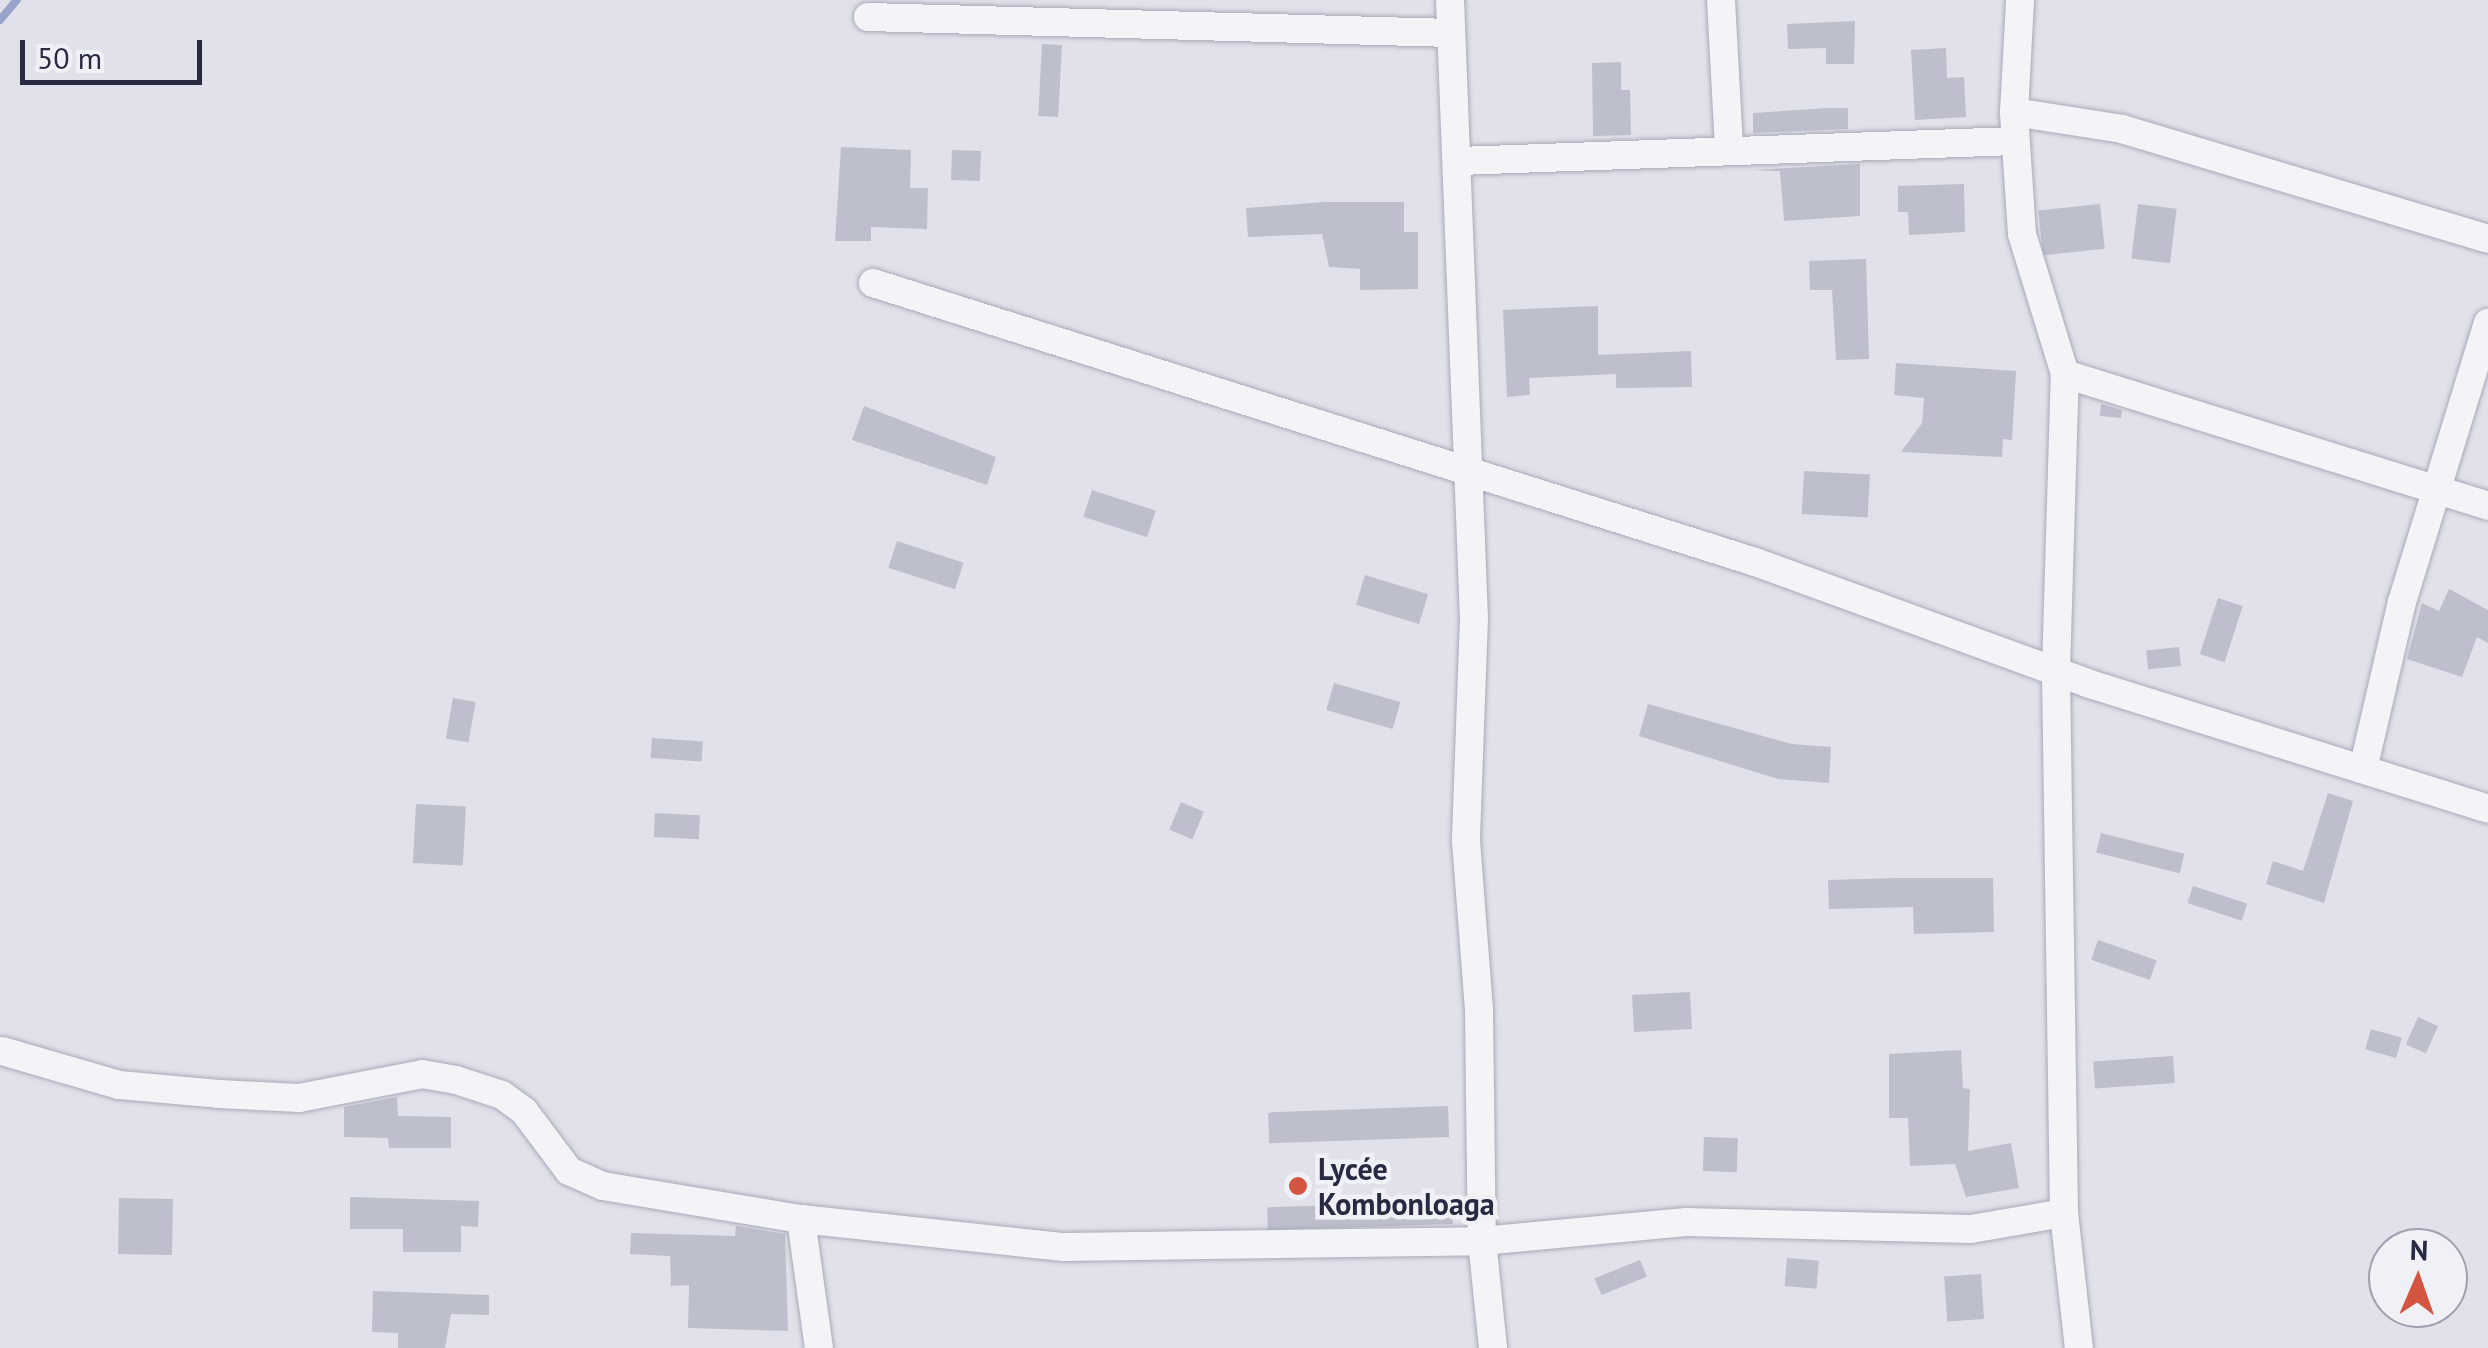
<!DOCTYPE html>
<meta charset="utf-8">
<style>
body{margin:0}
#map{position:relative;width:2488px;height:1348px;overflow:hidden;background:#e0e1ea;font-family:"PT Sans",sans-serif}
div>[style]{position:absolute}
.stream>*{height:8px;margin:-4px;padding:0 4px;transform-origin:4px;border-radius:4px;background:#9aa3cb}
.building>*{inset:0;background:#bdbfcd;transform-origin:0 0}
.roads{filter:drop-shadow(0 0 2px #a9aab8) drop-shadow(0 0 2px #a9aab8)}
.minor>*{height:28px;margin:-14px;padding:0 14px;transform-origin:14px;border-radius:14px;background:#f3f3f8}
.dots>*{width:28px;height:28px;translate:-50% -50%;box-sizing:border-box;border:5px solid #f0f1f7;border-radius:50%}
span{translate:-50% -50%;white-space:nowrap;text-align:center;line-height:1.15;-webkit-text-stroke:9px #f0f1f7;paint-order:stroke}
.poi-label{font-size:30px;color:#282a42;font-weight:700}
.left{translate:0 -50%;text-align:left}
.north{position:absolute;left:2368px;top:1228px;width:100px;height:100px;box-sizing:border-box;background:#f0f1f7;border:2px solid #a0a1af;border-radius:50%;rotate:2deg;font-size:28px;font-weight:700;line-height:40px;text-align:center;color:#282a42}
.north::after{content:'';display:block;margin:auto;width:35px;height:45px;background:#d35541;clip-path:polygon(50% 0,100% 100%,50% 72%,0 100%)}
.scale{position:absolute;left:20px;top:40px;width:182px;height:45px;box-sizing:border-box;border:5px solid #282a42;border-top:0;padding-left:12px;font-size:30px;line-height:35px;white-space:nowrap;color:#282a42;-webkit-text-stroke:8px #f0f1f7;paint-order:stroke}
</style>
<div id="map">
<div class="stream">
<i style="left:0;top:20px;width:26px;rotate:-50deg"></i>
</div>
<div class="building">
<i style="clip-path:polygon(1855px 21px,1854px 64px,1826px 64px,1826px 48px,1788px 49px,1787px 24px)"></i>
<i style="left:1042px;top:44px;width:20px;height:72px;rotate:3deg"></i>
<i style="clip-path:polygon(1946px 48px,1947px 78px,1964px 77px,1966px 117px,1915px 120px,1911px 50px)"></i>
<i style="clip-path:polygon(1621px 62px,1621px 90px,1630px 90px,1631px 135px,1593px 136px,1592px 63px)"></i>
<i style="clip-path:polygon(1827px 108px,1848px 108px,1848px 129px,1753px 133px,1753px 113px)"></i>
<i style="clip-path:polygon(841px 147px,911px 150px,910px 188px,928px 188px,927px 229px,871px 227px,871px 241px,835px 241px)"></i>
<i style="left:952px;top:150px;width:29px;height:30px;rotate:2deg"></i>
<i style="clip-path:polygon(1860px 164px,1860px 216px,1784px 221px,1780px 171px,1752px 170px)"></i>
<i style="clip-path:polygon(1964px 184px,1965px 232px,1909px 235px,1908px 212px,1898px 212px,1898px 186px)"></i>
<i style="clip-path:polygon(1324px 202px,1404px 202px,1404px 232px,1418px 232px,1418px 289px,1360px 290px,1360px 269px,1329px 267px,1322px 234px,1248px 237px,1246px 208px)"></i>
<i style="left:2100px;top:204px;width:45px;height:62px;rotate:84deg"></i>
<i style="left:2138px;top:204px;width:39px;height:55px;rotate:7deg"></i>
<i style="clip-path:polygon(1866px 259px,1869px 359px,1836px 360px,1832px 290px,1810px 290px,1809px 261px)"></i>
<i style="clip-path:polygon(1598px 306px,1598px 355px,1691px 351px,1692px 387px,1616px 388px,1616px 374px,1529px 378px,1530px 395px,1507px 397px,1503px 310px)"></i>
<i style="clip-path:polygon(1896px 363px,2016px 371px,2012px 440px,2003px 439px,2002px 457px,1901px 452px,1922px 423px,1924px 398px,1894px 395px)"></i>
<i style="clip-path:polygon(2101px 404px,2122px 410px,2121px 418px,2100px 416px)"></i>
<i style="clip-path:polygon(864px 406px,996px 457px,987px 485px,852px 440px)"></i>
<i style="left:1804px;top:471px;width:66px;height:43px;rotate:3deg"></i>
<i style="left:1092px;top:490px;width:67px;height:28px;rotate:18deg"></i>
<i style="left:897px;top:541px;width:70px;height:28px;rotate:18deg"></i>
<i style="left:1365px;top:575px;width:66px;height:31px;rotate:17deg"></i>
<i style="clip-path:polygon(2449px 589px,2488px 610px,2488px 643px,2477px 637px,2462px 677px,2407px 659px,2422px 603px,2439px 611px)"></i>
<i style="left:2218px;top:598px;width:26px;height:59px;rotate:18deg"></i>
<i style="left:2179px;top:647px;width:19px;height:33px;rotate:84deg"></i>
<i style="left:1334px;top:683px;width:69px;height:28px;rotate:16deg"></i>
<i style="left:453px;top:698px;width:23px;height:41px;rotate:10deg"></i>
<i style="clip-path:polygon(1648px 704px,1792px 744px,1831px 747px,1829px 783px,1778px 779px,1639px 736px)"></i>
<i style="left:652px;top:738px;width:51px;height:20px;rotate:4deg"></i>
<i style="clip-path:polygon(2328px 793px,2353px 801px,2324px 903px,2266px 884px,2273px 861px,2303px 871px)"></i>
<i style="left:1181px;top:802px;width:25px;height:30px;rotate:23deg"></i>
<i style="left:416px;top:804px;width:50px;height:59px;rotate:3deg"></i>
<i style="left:655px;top:813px;width:45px;height:24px;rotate:3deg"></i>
<i style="left:2101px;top:833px;width:86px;height:20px;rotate:14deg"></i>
<i style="clip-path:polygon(1897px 878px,1993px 878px,1994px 932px,1914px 934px,1913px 907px,1829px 909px,1828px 880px)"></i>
<i style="left:2193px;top:886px;width:57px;height:18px;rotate:18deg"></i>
<i style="left:2098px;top:940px;width:62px;height:21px;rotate:19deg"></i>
<i style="left:1690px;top:992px;width:37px;height:58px;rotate:87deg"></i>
<i style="left:2418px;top:1017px;width:22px;height:30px;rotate:24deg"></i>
<i style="left:2371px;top:1029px;width:32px;height:21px;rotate:16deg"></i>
<i style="clip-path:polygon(1961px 1050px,1963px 1088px,1970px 1089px,1968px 1151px,2011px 1143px,2019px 1188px,1966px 1197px,1955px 1164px,1910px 1166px,1908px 1118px,1889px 1118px,1889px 1054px)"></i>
<i style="left:2173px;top:1056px;width:27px;height:80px;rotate:86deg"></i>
<i style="clip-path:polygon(397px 1097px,398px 1116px,451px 1117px,451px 1148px,389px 1148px,388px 1138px,344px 1137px,344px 1107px)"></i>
<i style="left:1448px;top:1106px;width:31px;height:180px;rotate:88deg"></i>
<i style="left:1704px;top:1137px;width:34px;height:34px;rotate:2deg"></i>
<i style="clip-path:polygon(350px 1197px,479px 1201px,478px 1227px,461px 1226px,461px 1252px,403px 1252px,403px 1229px,350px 1229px)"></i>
<i style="left:119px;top:1198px;width:54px;height:56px;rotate:1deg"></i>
<i style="left:1452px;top:1201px;width:23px;height:185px;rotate:88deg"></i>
<i style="clip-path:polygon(736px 1226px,785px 1234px,788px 1331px,688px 1328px,689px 1285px,671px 1286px,670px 1256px,630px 1254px,631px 1233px,735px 1236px)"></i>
<i style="left:1787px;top:1258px;width:32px;height:28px;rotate:5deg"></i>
<i style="left:1640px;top:1260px;width:18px;height:49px;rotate:68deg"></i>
<i style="left:1981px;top:1274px;width:45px;height:37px;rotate:86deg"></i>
<i style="clip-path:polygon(373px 1291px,489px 1295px,489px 1315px,451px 1314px,445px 1348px,398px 1348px,398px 1333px,372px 1332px)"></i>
</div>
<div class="roads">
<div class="minor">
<i style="left:1450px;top:0;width:618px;rotate:87.78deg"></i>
<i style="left:1474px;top:618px;width:223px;rotate:92.1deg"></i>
<i style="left:1466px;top:841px;width:170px;rotate:85.6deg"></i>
<i style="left:1479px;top:1011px;width:230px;rotate:89.3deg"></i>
<i style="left:1482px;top:1241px;width:108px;rotate:84.1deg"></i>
<i style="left:1721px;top:0;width:147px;rotate:86.9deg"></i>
<i style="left:868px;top:17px;width:583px;rotate:1.57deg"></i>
<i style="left:2014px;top:112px;width:109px;rotate:8.9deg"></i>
<i style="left:2122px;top:129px;width:382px;rotate:16.7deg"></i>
<i style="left:1459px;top:161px;width:555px;rotate:-2.06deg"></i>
<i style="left:873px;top:283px;width:925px;rotate:17.55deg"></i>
<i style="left:1755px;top:562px;width:353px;rotate:20deg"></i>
<i style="left:2087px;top:683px;width:420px;rotate:17.4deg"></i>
<i style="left:2065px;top:374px;width:443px;rotate:17.3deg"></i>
<i style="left:2364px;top:765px;width:167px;rotate:-76.9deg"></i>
<i style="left:2402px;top:602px;width:292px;rotate:-72.9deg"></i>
<i style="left:2px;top:1051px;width:122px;rotate:16.2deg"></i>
<i style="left:119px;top:1085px;width:100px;rotate:5.1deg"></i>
<i style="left:219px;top:1094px;width:80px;rotate:2.9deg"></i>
<i style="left:299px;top:1098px;width:125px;rotate:-11deg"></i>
<i style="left:422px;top:1074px;width:35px;rotate:10deg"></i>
<i style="left:456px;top:1080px;width:48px;rotate:18.1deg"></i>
<i style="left:502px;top:1095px;width:27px;rotate:36deg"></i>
<i style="left:524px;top:1111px;width:75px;rotate:53.1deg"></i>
<i style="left:569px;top:1171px;width:37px;rotate:24deg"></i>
<i style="left:603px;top:1186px;width:201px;rotate:9.5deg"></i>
<i style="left:801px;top:1219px;width:264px;rotate:6.1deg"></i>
<i style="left:1064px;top:1247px;width:418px;rotate:-0.8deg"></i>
<i style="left:1482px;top:1241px;width:205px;rotate:-5.3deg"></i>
<i style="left:1686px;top:1222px;width:285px;rotate:1.4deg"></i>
<i style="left:1971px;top:1229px;width:94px;rotate:-9.8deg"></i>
<i style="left:2064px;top:1213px;width:542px;rotate:-90.85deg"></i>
<i style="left:2056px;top:671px;width:297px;rotate:-88.3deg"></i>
<i style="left:2065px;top:374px;width:146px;rotate:-107.1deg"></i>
<i style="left:2022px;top:234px;width:122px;rotate:-93.8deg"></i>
<i style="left:2014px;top:112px;width:112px;rotate:-86.9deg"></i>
<i style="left:2064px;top:1213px;width:136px;rotate:83.7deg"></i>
<i style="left:801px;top:1219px;width:130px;rotate:82.1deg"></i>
</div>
</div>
<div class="dots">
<i style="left:1298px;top:1186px;background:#d35541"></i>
</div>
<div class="poi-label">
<span class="left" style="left:1318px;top:1186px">Lycée<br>Kombonloaga</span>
</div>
<div class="north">N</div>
<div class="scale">50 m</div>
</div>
